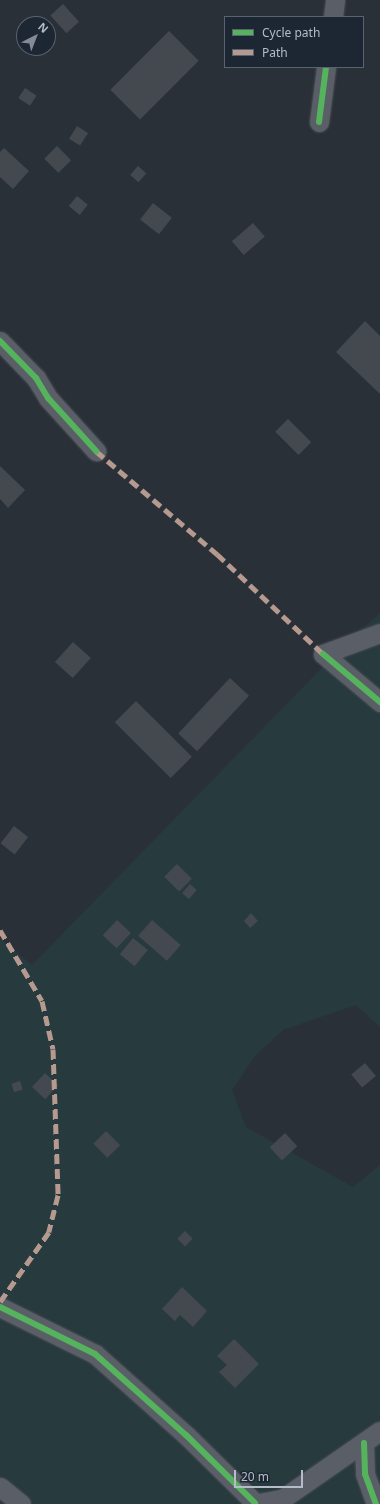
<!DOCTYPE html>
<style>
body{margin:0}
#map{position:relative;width:380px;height:1504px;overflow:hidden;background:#2a3038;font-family:"Noto Sans",sans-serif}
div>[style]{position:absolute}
.green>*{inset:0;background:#273a3e}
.building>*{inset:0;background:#444950;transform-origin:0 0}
.roads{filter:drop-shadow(0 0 1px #484c53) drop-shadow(0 0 1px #484c53)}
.street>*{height:19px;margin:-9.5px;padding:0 9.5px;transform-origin:9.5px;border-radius:9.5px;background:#5a5e66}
.quiet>*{height:5px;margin-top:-2.5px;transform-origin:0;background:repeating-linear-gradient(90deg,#b69a8f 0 10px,transparent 0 15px)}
.cycleway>*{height:6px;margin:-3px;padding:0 3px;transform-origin:3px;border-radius:3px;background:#56b35d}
span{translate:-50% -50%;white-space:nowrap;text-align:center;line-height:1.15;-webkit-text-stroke:3.5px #1d2633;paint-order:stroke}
.legend{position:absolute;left:224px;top:16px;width:140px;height:52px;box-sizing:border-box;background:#1d2633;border:1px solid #59626f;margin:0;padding:5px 7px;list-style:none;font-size:12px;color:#b4bcc9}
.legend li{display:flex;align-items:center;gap:8px;height:20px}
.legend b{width:20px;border:1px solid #59626f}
.north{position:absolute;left:16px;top:16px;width:40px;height:40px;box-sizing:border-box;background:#1d2633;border:1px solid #59626f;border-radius:50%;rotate:42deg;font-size:11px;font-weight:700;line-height:16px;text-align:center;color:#b4bcc9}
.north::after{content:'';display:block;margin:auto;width:14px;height:18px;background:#848b96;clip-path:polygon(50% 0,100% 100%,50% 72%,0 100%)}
.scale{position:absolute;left:234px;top:1470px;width:69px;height:18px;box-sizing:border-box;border:2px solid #b4bcc9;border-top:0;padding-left:5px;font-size:12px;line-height:14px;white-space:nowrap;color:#b4bcc9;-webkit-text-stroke:3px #1d2633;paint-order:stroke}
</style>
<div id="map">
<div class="green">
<i style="clip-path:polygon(380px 613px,380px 1027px,356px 1005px,283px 1030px,255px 1056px,232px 1090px,246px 1127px,353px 1187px,380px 1165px,380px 1504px,0 1504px,0 938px,32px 965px,352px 637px)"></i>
</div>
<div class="building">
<i style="left:63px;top:4px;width:24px;height:17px;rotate:48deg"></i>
<i style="left:169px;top:31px;width:42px;height:83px;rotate:45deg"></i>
<i style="left:25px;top:88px;width:14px;height:12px;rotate:34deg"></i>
<i style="left:77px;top:126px;width:13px;height:15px;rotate:32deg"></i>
<i style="left:57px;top:146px;width:20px;height:18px;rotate:45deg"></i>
<i style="clip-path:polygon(4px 148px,29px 171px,13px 189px,0 177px,0 152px)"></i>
<i style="left:138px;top:166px;width:11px;height:12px;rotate:41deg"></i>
<i style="left:77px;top:196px;width:14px;height:13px;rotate:39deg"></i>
<i style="left:153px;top:203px;width:24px;height:21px;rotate:38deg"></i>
<i style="left:253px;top:223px;width:18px;height:28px;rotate:49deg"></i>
<i style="clip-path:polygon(365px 321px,380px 336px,380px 394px,336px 352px)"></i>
<i style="left:288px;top:419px;width:33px;height:18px;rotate:45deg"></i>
<i style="clip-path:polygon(0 466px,25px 490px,8px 508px,0 499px)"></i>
<i style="left:73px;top:642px;width:24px;height:27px;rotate:42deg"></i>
<i style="left:230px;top:678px;width:26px;height:76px;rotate:43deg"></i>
<i style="left:136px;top:701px;width:79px;height:30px;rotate:45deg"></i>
<i style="left:14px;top:826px;width:18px;height:22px;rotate:38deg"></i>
<i style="left:177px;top:864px;width:21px;height:18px;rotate:45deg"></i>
<i style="left:190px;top:884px;width:9px;height:12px;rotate:41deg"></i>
<i style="clip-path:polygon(251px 913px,258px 921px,250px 928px,244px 921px)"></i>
<i style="left:117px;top:920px;width:19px;height:21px;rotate:43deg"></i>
<i style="left:152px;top:920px;width:38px;height:21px;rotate:41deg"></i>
<i style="left:133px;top:938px;width:19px;height:21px;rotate:39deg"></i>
<i style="left:365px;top:1063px;width:17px;height:18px;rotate:50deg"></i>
<i style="left:45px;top:1073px;width:18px;height:19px;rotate:43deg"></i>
<i style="left:20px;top:1081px;width:9px;height:9px;rotate:72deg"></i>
<i style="left:106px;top:1131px;width:20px;height:18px;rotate:45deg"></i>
<i style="left:285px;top:1133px;width:18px;height:21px;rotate:47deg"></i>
<i style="left:185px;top:1231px;width:11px;height:11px;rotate:45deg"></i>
<i style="clip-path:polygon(182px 1287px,207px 1311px,193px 1327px,180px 1315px,175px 1321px,162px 1309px)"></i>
<i style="clip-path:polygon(234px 1339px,259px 1364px,235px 1388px,219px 1372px,227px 1365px,217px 1356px)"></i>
</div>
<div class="roads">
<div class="street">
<i style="left:333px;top:17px;width:17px;rotate:-83deg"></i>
<i style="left:319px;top:122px;width:55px;rotate:-82.7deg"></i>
<i style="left:0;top:341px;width:52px;rotate:45.8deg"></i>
<i style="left:36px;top:378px;width:23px;rotate:59deg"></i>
<i style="left:48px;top:398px;width:72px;rotate:47.8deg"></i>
<i style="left:323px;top:654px;width:75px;rotate:40.1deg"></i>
<i style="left:323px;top:654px;width:61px;rotate:-20.2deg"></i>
<i style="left:0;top:1307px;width:106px;rotate:26.3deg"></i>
<i style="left:95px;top:1354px;width:122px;rotate:41.7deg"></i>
<i style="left:186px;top:1435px;width:97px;rotate:44.6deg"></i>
<i style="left:364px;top:1443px;width:31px;rotate:88deg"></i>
<i style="left:365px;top:1474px;width:32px;rotate:70deg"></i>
<i style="left:0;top:1487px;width:27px;rotate:39deg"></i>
<i style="left:253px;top:1504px;width:29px;rotate:-10deg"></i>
<i style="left:282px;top:1499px;width:119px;rotate:-34.8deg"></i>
</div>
</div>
<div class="quiet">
<i style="left:96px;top:451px;width:159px;rotate:40.4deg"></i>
<i style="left:217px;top:554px;width:146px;rotate:43.3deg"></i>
<i style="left:0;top:930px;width:82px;rotate:59.4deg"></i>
<i style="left:42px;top:1001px;width:49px;rotate:77.1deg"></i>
<i style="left:53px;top:1049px;width:146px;rotate:88deg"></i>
<i style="left:58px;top:1195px;width:38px;rotate:104deg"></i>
<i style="left:49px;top:1232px;width:85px;rotate:125deg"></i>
</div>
<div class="cycleway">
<i style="left:319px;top:122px;width:55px;rotate:-82.7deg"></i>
<i style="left:0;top:341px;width:52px;rotate:45.8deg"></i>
<i style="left:36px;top:378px;width:23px;rotate:59deg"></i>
<i style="left:48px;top:398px;width:72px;rotate:47.8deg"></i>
<i style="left:323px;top:654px;width:75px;rotate:40.1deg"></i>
<i style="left:0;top:1307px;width:106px;rotate:26.3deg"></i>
<i style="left:95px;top:1354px;width:122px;rotate:41.7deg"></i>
<i style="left:186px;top:1435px;width:97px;rotate:44.6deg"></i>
<i style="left:364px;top:1443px;width:31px;rotate:88deg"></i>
<i style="left:365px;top:1474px;width:32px;rotate:70deg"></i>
</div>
<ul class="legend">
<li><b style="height:5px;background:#56b35d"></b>Cycle path</li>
<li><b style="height:5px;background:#b69a8f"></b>Path</li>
</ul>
<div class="north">N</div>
<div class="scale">20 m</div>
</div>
